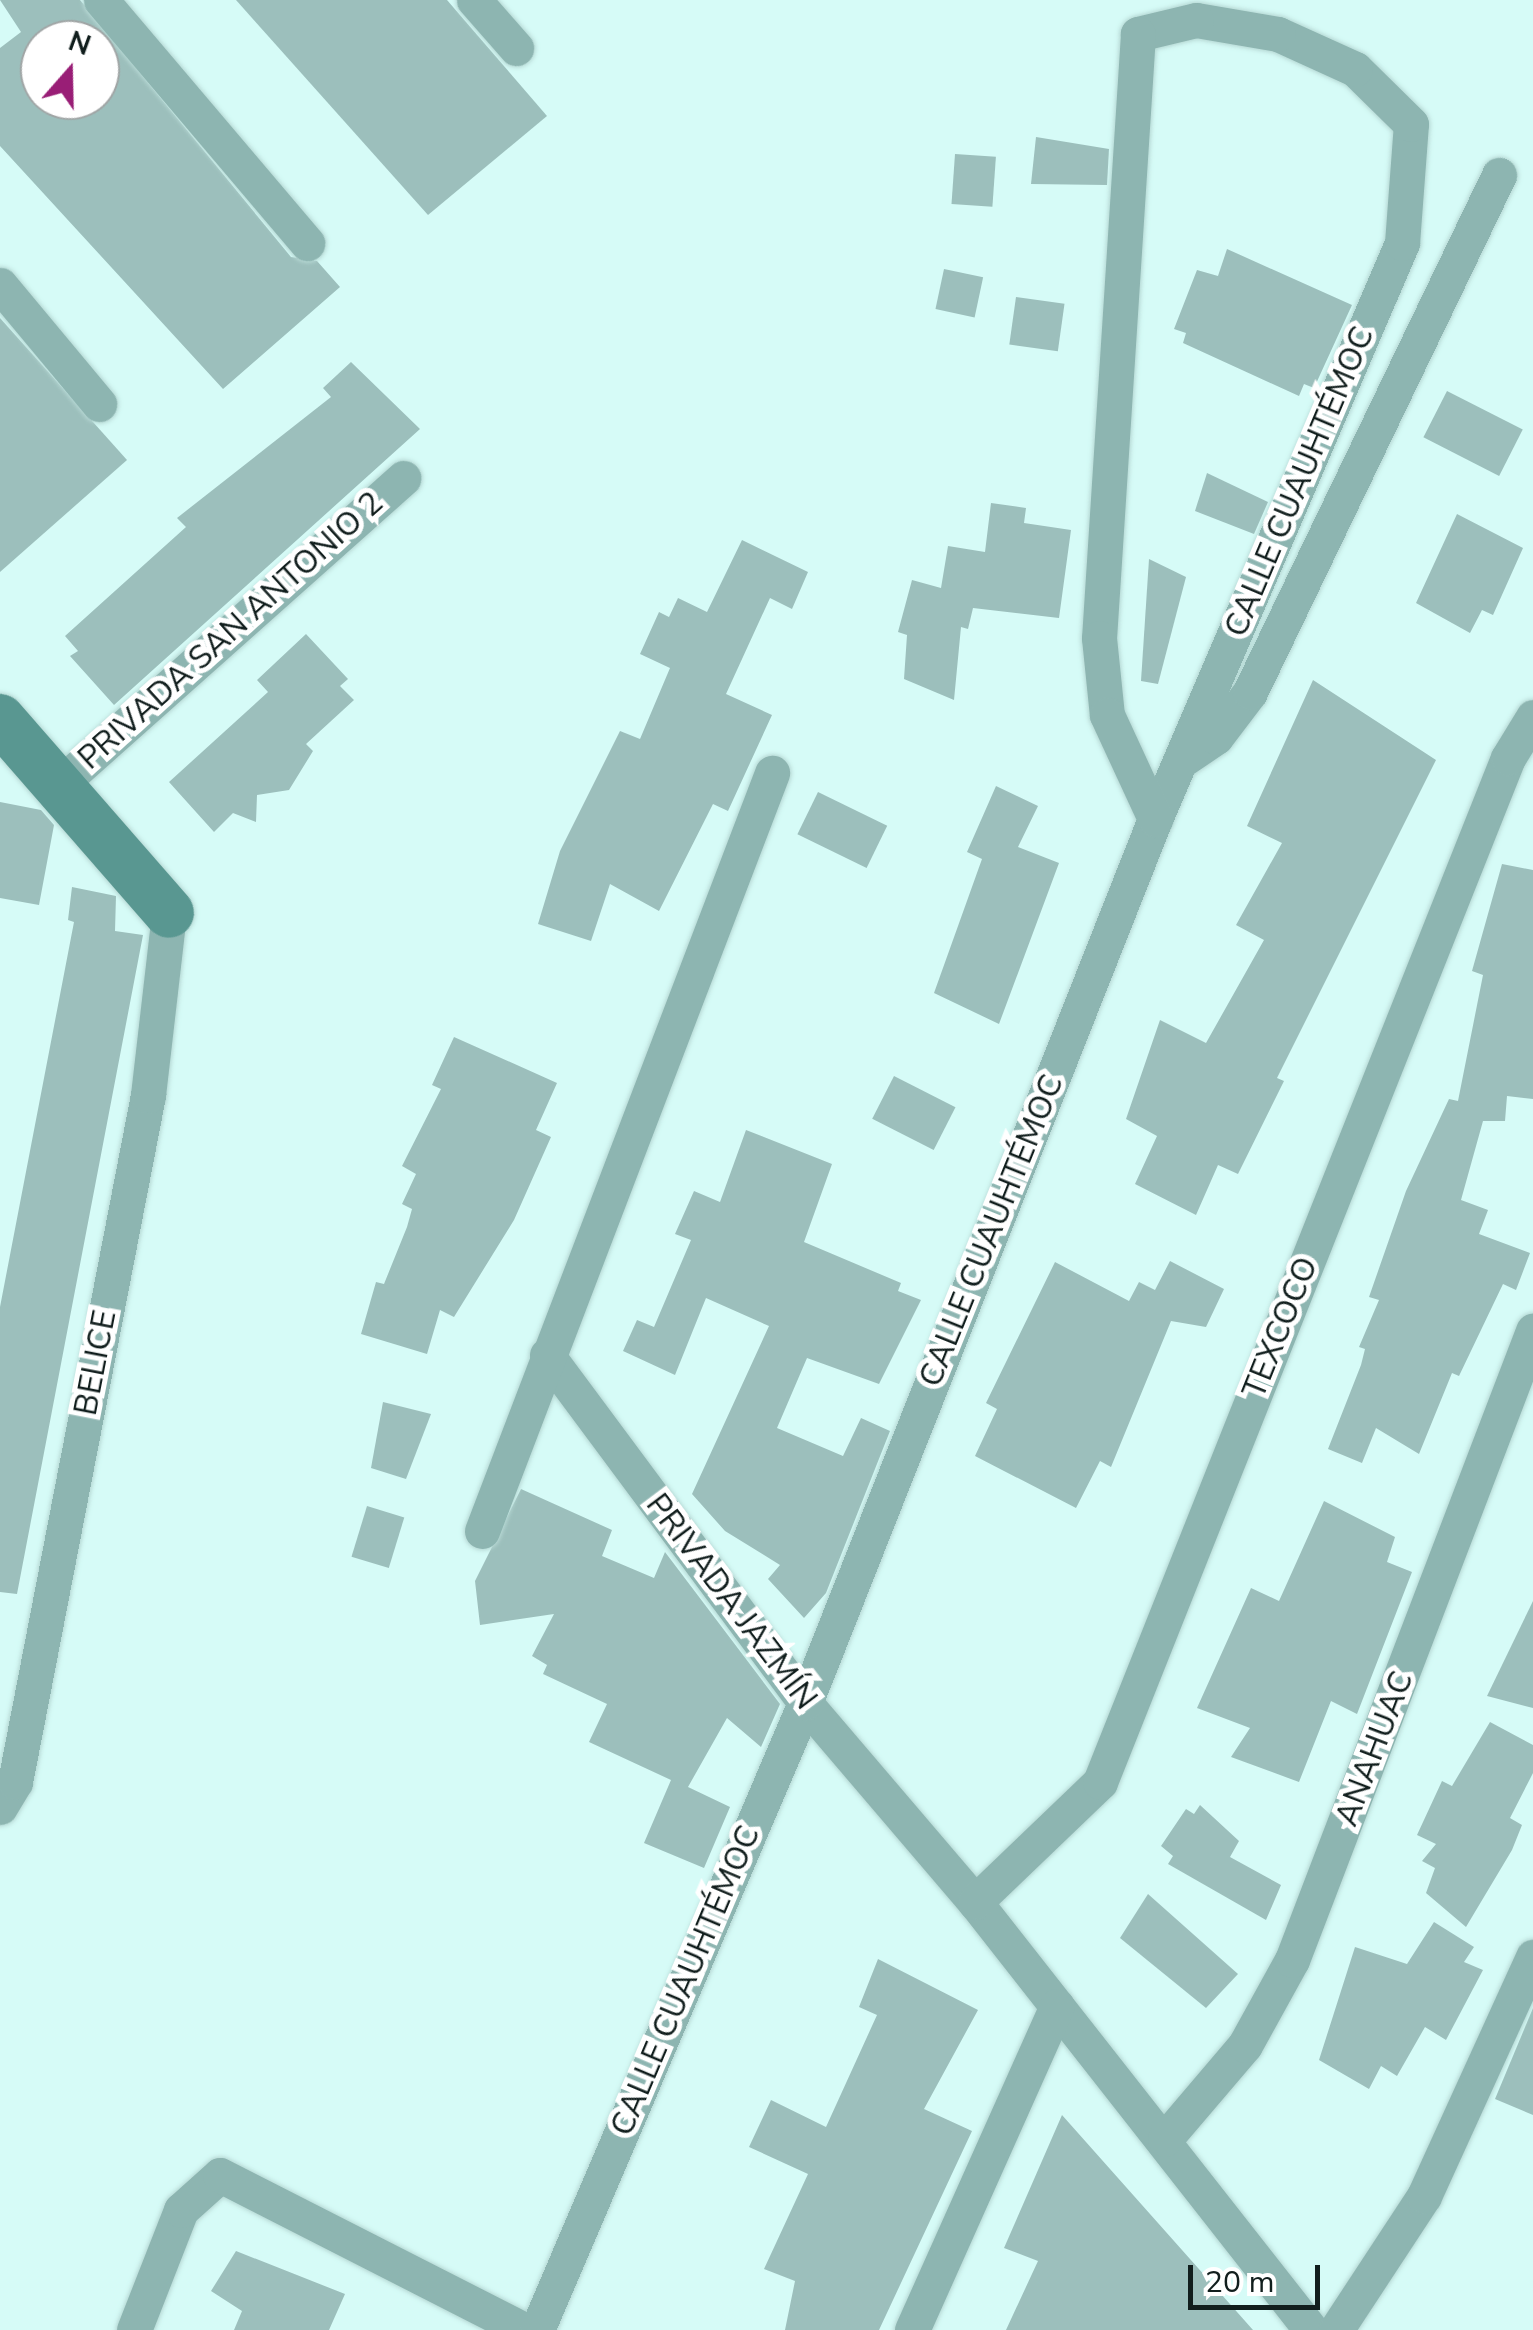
<!DOCTYPE html>
<meta charset="utf-8">
<style>
body{margin:0}
#map{position:relative;width:1533px;height:2330px;overflow:hidden;background:#d6fbf7;font-family:"Nunito Sans",sans-serif}
div>[style]{position:absolute}
.building>*{inset:0;background:#9cbfbc;transform-origin:0 0}
.roads{filter:drop-shadow(0 0 2px #b6d8d4) drop-shadow(0 0 2px #b6d8d4)}
.street>*{height:35px;margin:-17.5px;padding:0 17.5px;transform-origin:17.5px;border-radius:17.5px;background:#8db5b1}
.secondary>*{height:50px;margin:-25px;padding:0 25px;transform-origin:25px;border-radius:25px;background:#599791}
span{translate:-50% -50%;white-space:nowrap;text-align:center;line-height:1.15;-webkit-text-stroke:10px #fff;paint-order:stroke}
.street-label{font-size:32px;color:#111e1d}
.north{position:absolute;left:20px;top:20px;width:100px;height:100px;box-sizing:border-box;background:#fff;border:2px solid #a0a5a5;border-radius:50%;rotate:20deg;font-size:28px;font-weight:700;line-height:40px;text-align:center;color:#111e1d}
.north::after{content:'';display:block;margin:auto;width:35px;height:45px;background:#991e76;clip-path:polygon(50% 0,100% 100%,50% 72%,0 100%)}
.scale{position:absolute;left:1188px;top:2265px;width:132px;height:45px;box-sizing:border-box;border:5px solid #111e1d;border-top:0;padding-left:12px;font-size:30px;line-height:35px;white-space:nowrap;color:#111e1d;-webkit-text-stroke:8px #fff;paint-order:stroke}
</style>
<div id="map">
<div class="building">
<i style="clip-path:polygon(evenodd,0 0,80px 0,291px 257px,317px 261px,340px 287px,223px 389px,0 146px,0 48px,21px 32px,0 0,40px 40px,100px 40px,100px 100px,40px 100px,40px 40px)"></i>
<i style="clip-path:polygon(236px 0,447px 0,547px 116px,428px 215px)"></i>
<i style="clip-path:polygon(1036px 137px,1109px 149px,1107px 185px,1031px 184px)"></i>
<i style="left:955px;top:154px;width:41px;height:50px;rotate:4deg"></i>
<i style="clip-path:polygon(1227px 249px,1352px 305px,1314px 388px,1304px 384px,1299px 396px,1183px 343px,1186px 333px,1174px 329px,1197px 270px,1218px 276px)"></i>
<i style="left:944px;top:269px;width:40px;height:41px;rotate:12deg"></i>
<i style="left:1016px;top:297px;width:49px;height:48px;rotate:8deg"></i>
<i style="clip-path:polygon(0 318px,127px 460px,0 572px)"></i>
<i style="clip-path:polygon(351px 362px,420px 429px,114px 705px,70px 656px,78px 651px,65px 636px,186px 527px,177px 518px,331px 397px,323px 388px)"></i>
<i style="left:1447px;top:391px;width:85px;height:52px;rotate:27deg"></i>
<i style="clip-path:polygon(1207px 473px,1268px 502px,1254px 534px,1195px 511px)"></i>
<i style="clip-path:polygon(991px 503px,1026px 508px,1024px 523px,1071px 530px,1059px 618px,973px 608px,968px 629px,961px 627px,954px 700px,904px 679px,907px 635px,898px 632px,912px 580px,941px 588px,948px 546px,985px 552px)"></i>
<i style="clip-path:polygon(1457px 514px,1523px 548px,1493px 615px,1482px 610px,1470px 633px,1416px 603px)"></i>
<i style="clip-path:polygon(742px 540px,808px 572px,792px 609px,770px 598px,726px 694px,772px 715px,728px 811px,713px 804px,659px 911px,610px 884px,591px 941px,538px 924px,560px 851px,620px 731px,640px 739px,670px 668px,640px 654px,659px 612px,669px 617px,678px 598px,707px 612px)"></i>
<i style="clip-path:polygon(1149px 559px,1186px 577px,1158px 684px,1141px 681px)"></i>
<i style="clip-path:polygon(306px 634px,348px 679px,340px 686px,354px 700px,306px 744px,313px 751px,289px 790px,257px 795px,256px 822px,233px 813px,214px 832px,169px 782px,268px 692px,257px 680px)"></i>
<i style="clip-path:polygon(1313px 680px,1436px 760px,1277px 1078px,1284px 1081px,1238px 1174px,1218px 1165px,1196px 1215px,1135px 1184px,1157px 1136px,1126px 1119px,1160px 1020px,1206px 1043px,1264px 940px,1236px 925px,1282px 843px,1247px 826px)"></i>
<i style="clip-path:polygon(996px 786px,1038px 806px,1018px 847px,1059px 863px,999px 1024px,934px 993px,982px 859px,967px 852px)"></i>
<i style="left:818px;top:792px;width:77px;height:47px;rotate:26deg"></i>
<i style="clip-path:polygon(0 802px,41px 810px,54px 825px,39px 905px,0 898px)"></i>
<i style="clip-path:polygon(1502px 864px,1533px 870px,1533px 1099px,1507px 1096px,1505px 1121px,1483px 1121px,1461px 1200px,1488px 1210px,1479px 1234px,1530px 1253px,1516px 1290px,1503px 1284px,1459px 1376px,1452px 1373px,1419px 1454px,1376px 1428px,1362px 1463px,1328px 1449px,1361px 1365px,1365px 1349px,1359px 1347px,1379px 1300px,1369px 1297px,1406px 1191px,1449px 1099px,1458px 1101px,1483px 975px,1472px 971px)"></i>
<i style="clip-path:polygon(72px 887px,116px 896px,115px 931px,143px 935px,17px 1594px,0 1592px,0 1307px,74px 922px,68px 920px)"></i>
<i style="clip-path:polygon(454px 1037px,557px 1083px,536px 1130px,551px 1137px,514px 1220px,454px 1317px,440px 1310px,427px 1354px,361px 1334px,376px 1282px,384px 1284px,407px 1227px,412px 1209px,402px 1204px,416px 1174px,402px 1166px,441px 1089px,432px 1085px)"></i>
<i style="left:894px;top:1076px;width:69px;height:48px;rotate:27deg"></i>
<i style="clip-path:polygon(746px 1130px,832px 1164px,804px 1242px,901px 1283px,898px 1291px,921px 1300px,879px 1384px,807px 1358px,777px 1428px,843px 1456px,861px 1418px,890px 1431px,826px 1593px,804px 1618px,768px 1579px,780px 1565px,725px 1531px,692px 1494px,769px 1326px,706px 1298px,675px 1375px,623px 1351px,637px 1320px,654px 1327px,691px 1240px,675px 1234px,694px 1191px,720px 1202px)"></i>
<i style="clip-path:polygon(1170px 1261px,1224px 1289px,1206px 1327px,1171px 1321px,1111px 1467px,1100px 1461px,1076px 1508px,975px 1456px,997px 1409px,986px 1403px,1055px 1262px,1129px 1301px,1139px 1282px,1155px 1290px)"></i>
<i style="clip-path:polygon(383px 1402px,431px 1414px,406px 1479px,371px 1468px)"></i>
<i style="clip-path:polygon(521px 1489px,612px 1530px,602px 1556px,654px 1578px,665px 1552px,780px 1704px,761px 1747px,727px 1718px,688px 1787px,730px 1807px,704px 1868px,644px 1843px,671px 1780px,589px 1742px,607px 1704px,543px 1674px,547px 1665px,532px 1656px,554px 1614px,480px 1625px,475px 1581px)"></i>
<i style="clip-path:polygon(1324px 1501px,1395px 1537px,1387px 1562px,1412px 1572px,1357px 1714px,1331px 1701px,1299px 1782px,1231px 1757px,1250px 1728px,1197px 1708px,1251px 1588px,1279px 1601px)"></i>
<i style="left:367px;top:1506px;width:39px;height:53px;rotate:17deg"></i>
<i style="clip-path:polygon(1533px 1601px,1533px 1708px,1487px 1696px)"></i>
<i style="clip-path:polygon(1490px 1722px,1533px 1745px,1533px 1773px,1510px 1818px,1522px 1825px,1512px 1850px,1466px 1927px,1426px 1893px,1435px 1868px,1422px 1861px,1436px 1844px,1417px 1835px,1442px 1781px,1452px 1786px)"></i>
<i style="clip-path:polygon(1200px 1805px,1239px 1841px,1230px 1857px,1281px 1885px,1266px 1920px,1168px 1864px,1173px 1856px,1161px 1846px,1186px 1809px,1194px 1814px)"></i>
<i style="clip-path:polygon(1148px 1894px,1238px 1974px,1206px 2008px,1120px 1938px)"></i>
<i style="clip-path:polygon(1434px 1922px,1474px 1947px,1464px 1962px,1483px 1970px,1446px 2040px,1425px 2027px,1397px 2076px,1381px 2066px,1369px 2089px,1319px 2060px,1355px 1947px,1407px 1964px)"></i>
<i style="clip-path:polygon(878px 1959px,978px 2010px,924px 2109px,972px 2131px,879px 2330px,785px 2330px,795px 2281px,764px 2269px,808px 2174px,749px 2147px,771px 2100px,826px 2127px,877px 2015px,859px 2007px)"></i>
<i style="clip-path:polygon(1533px 2008px,1533px 2115px,1495px 2099px)"></i>
<i style="clip-path:polygon(1062px 2115px,1198px 2268px,1253px 2330px,1006px 2330px,1038px 2261px,1004px 2248px)"></i>
<i style="clip-path:polygon(236px 2251px,345px 2294px,329px 2330px,234px 2330px,242px 2311px,211px 2291px)"></i>
</div>
<div class="roads">
<div class="street">
<i style="left:101px;top:0;width:319px;rotate:49.7deg"></i>
<i style="left:474px;top:0;width:64px;rotate:48.8deg"></i>
<i style="left:0;top:285px;width:155px;rotate:50.2deg"></i>
<i style="left:1185px;top:758px;width:37px;rotate:-34deg"></i>
<i style="left:1216px;top:737px;width:56px;rotate:-52.9deg"></i>
<i style="left:1250px;top:692px;width:574px;rotate:-64.28deg"></i>
<i style="left:60px;top:784px;width:460px;rotate:-41.7deg"></i>
<i style="left:547px;top:1355px;width:433px;rotate:53.4deg"></i>
<i style="left:805px;top:1703px;width:262px;rotate:49.5deg"></i>
<i style="left:975px;top:1902px;width:544px;rotate:51.87deg"></i>
<i style="left:482px;top:1531px;width:812px;rotate:-69.06deg"></i>
<i style="left:0;top:1807px;width:29px;rotate:-59deg"></i>
<i style="left:15px;top:1782px;width:700px;rotate:-79.04deg"></i>
<i style="left:148px;top:1095px;width:183px;rotate:-83.4deg"></i>
<i style="left:975px;top:1902px;width:173px;rotate:-43.8deg"></i>
<i style="left:1100px;top:1782px;width:1102px;rotate:-68.28deg"></i>
<i style="left:1508px;top:758px;width:48px;rotate:-58.6deg"></i>
<i style="left:1165px;top:2139px;width:123px;rotate:-49.6deg"></i>
<i style="left:1245px;top:2045px;width:97px;rotate:-61.1deg"></i>
<i style="left:1292px;top:1960px;width:674px;rotate:-69.04deg"></i>
<i style="left:134px;top:2330px;width:129px;rotate:-68.6deg"></i>
<i style="left:181px;top:2210px;width:52px;rotate:-41.9deg"></i>
<i style="left:220px;top:2175px;width:341px;rotate:27deg"></i>
<i style="left:537px;top:2330px;width:682px;rotate:-66.86deg"></i>
<i style="left:805px;top:1703px;width:951px;rotate:-68.4deg"></i>
<i style="left:1155px;top:819px;width:627px;rotate:-66.79deg"></i>
<i style="left:1402px;top:243px;width:119px;rotate:-85.7deg"></i>
<i style="left:1411px;top:124px;width:78px;rotate:-135.5deg"></i>
<i style="left:1355px;top:69px;width:85px;rotate:-155.6deg"></i>
<i style="left:1278px;top:34px;width:83px;rotate:-170.3deg"></i>
<i style="left:1196px;top:20px;width:60px;rotate:166.4deg"></i>
<i style="left:1138px;top:34px;width:605px;rotate:93.69deg"></i>
<i style="left:1099px;top:638px;width:77px;rotate:84.1deg"></i>
<i style="left:1107px;top:715px;width:115px;rotate:65.2deg"></i>
<i style="left:912px;top:2330px;width:355px;rotate:-65.9deg"></i>
<i style="left:1336px;top:2330px;width:160px;rotate:-56.7deg"></i>
<i style="left:1424px;top:2196px;width:263px;rotate:-65.5deg"></i>
</div>
<div class="secondary">
<i style="left:0;top:719px;width:257px;rotate:48.9deg"></i>
</div>
</div>
<div class="street-label">
<span style="left:1300px;top:482px;rotate:-67deg">CALLE CUAUHTÉMOC</span>
<span style="left:231px;top:631px;rotate:-42deg">PRIVADA SAN ANTONIO 2</span>
<span style="left:992px;top:1231px;rotate:-68deg">CALLE CUAUHTÉMOC</span>
<span style="left:1281px;top:1328px;rotate:-68deg">TEXCOCO</span>
<span style="left:96px;top:1363px;rotate:-79deg">BELICE</span>
<span style="left:731px;top:1602px;rotate:53deg">PRIVADA JAZMÍN</span>
<span style="left:1375px;top:1749px;rotate:-69deg">ANAHUAC</span>
<span style="left:686px;top:1981px;rotate:-67deg">CALLE CUAUHTÉMOC</span>
</div>
<div class="north">N</div>
<div class="scale">20 m</div>
</div>
